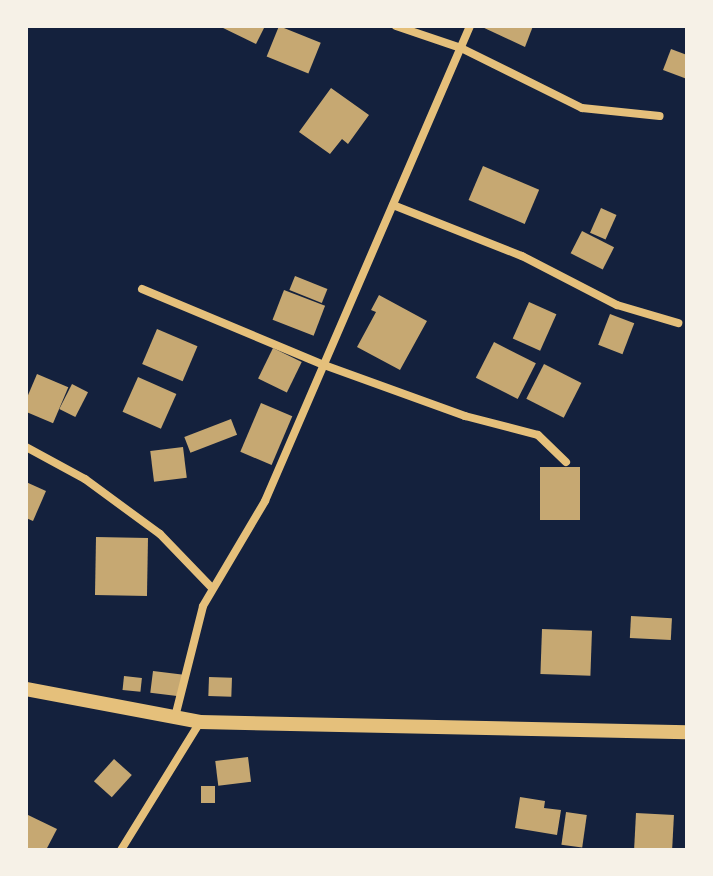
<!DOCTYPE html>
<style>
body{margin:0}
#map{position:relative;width:713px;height:876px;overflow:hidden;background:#14213d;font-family:Inter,sans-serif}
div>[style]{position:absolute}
.building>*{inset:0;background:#c6a872;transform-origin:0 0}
.minor>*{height:8px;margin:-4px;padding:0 4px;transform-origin:4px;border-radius:4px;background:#e5c07b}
.tertiary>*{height:14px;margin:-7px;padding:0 7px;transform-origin:7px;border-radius:7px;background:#e5c07b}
span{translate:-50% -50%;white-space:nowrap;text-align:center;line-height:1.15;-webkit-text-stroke:6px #f6f1e7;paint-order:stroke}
.frame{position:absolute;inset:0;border:28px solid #f6f1e7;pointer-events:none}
</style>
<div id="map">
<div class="building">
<i style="clip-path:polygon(219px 26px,265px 26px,256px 44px)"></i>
<i style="left:279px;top:26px;width:45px;height:33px;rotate:22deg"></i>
<i style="clip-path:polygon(480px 26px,533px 26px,525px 47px)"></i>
<i style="clip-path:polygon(671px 49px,687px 55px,687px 79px,663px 70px)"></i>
<i style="clip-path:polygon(331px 88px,369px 115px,348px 144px,342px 139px,330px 154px,299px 132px)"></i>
<i style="left:483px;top:166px;width:61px;height:37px;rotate:23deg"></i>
<i style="left:601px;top:208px;width:17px;height:27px;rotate:24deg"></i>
<i style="left:582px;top:231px;width:36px;height:25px;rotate:27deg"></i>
<i style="left:295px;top:276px;width:35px;height:15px;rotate:22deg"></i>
<i style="left:284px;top:290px;width:44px;height:32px;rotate:21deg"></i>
<i style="clip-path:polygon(379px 295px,427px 321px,400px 370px,357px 347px,376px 312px,371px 310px)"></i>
<i style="left:529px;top:302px;width:30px;height:40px;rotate:24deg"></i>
<i style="left:610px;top:314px;width:26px;height:33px;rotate:21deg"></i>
<i style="left:157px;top:329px;width:44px;height:38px;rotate:23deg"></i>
<i style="left:494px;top:342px;width:47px;height:40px;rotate:27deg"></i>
<i style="left:273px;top:348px;width:32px;height:34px;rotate:26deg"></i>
<i style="left:544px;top:364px;width:42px;height:39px;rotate:27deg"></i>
<i style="left:37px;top:374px;width:34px;height:39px;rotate:23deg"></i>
<i style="left:138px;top:377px;width:42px;height:38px;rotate:24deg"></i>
<i style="left:72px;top:384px;width:18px;height:28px;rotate:27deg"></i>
<i style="left:261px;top:403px;width:34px;height:53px;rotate:23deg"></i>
<i style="left:231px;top:419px;width:17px;height:50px;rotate:69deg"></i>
<i style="left:183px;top:447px;width:31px;height:33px;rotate:83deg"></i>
<i style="left:540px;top:467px;width:40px;height:53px"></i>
<i style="clip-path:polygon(26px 482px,46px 491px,33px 521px,26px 518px)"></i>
<i style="left:96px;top:537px;width:52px;height:58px;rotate:1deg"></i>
<i style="left:631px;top:616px;width:41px;height:22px;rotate:3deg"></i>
<i style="left:542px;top:629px;width:50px;height:45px;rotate:2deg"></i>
<i style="left:153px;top:671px;width:33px;height:22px;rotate:7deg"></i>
<i style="left:124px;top:676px;width:18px;height:14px;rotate:6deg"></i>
<i style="left:209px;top:677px;width:23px;height:19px;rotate:2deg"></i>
<i style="left:248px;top:757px;width:25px;height:33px;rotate:83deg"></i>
<i style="left:114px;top:759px;width:24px;height:30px;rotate:42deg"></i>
<i style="left:201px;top:786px;width:14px;height:17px"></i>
<i style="clip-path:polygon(520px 797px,545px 801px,544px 808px,561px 810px,557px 835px,515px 828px)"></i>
<i style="left:566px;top:812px;width:21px;height:33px;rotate:8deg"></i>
<i style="left:636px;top:813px;width:38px;height:37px;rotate:3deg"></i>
<i style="clip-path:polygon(26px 814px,57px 829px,46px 850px,26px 850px)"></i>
</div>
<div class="minor">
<i style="left:396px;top:26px;width:69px;rotate:18.7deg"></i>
<i style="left:461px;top:48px;width:135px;rotate:26.4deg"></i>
<i style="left:582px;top:108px;width:78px;rotate:5.9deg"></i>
<i style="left:393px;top:205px;width:139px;rotate:21.6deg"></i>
<i style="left:522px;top:256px;width:107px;rotate:27.3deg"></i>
<i style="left:617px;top:305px;width:64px;rotate:16.4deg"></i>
<i style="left:142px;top:289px;width:197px;rotate:22.7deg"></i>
<i style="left:324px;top:365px;width:150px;rotate:19.9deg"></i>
<i style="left:465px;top:416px;width:75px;rotate:14.6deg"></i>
<i style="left:538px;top:435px;width:39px;rotate:44deg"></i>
<i style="left:26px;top:447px;width:67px;rotate:28.5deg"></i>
<i style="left:85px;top:479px;width:93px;rotate:36.3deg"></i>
<i style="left:160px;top:534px;width:75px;rotate:46.1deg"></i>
<i style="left:175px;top:717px;width:114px;rotate:-75.8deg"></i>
<i style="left:203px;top:606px;width:122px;rotate:-59.4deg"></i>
<i style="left:265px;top:501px;width:517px;rotate:-66.66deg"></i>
<i style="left:121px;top:850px;width:150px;rotate:-58.3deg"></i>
</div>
<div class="tertiary">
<i style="left:26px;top:689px;width:177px;rotate:10.7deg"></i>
<i style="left:200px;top:722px;width:487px;rotate:1.2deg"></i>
</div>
<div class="frame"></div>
</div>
